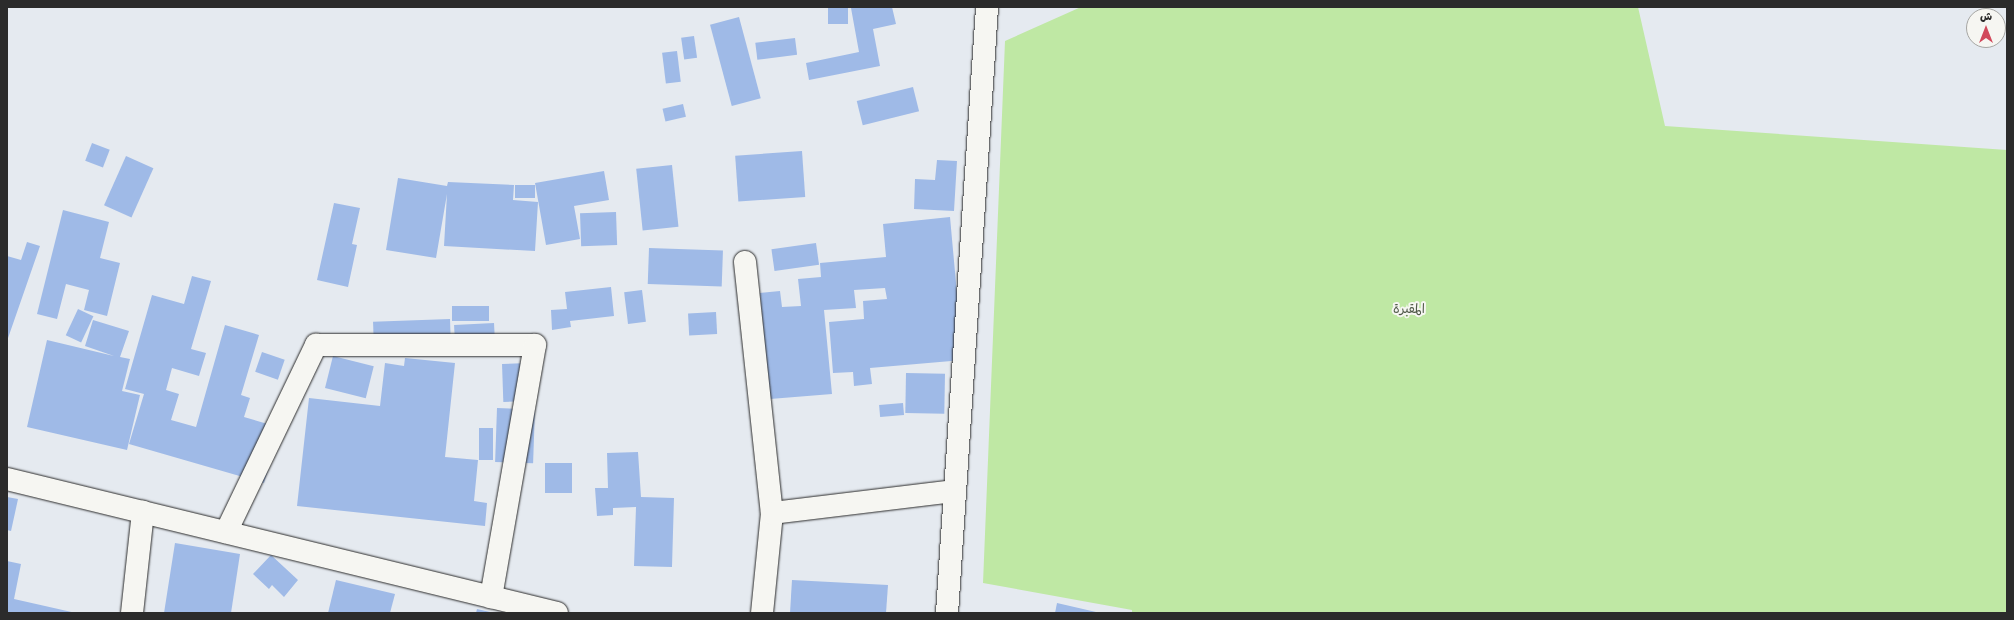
<!DOCTYPE html>
<meta charset="utf-8">
<style>
body{margin:0}
#map{position:relative;width:2014px;height:620px;overflow:hidden;background:#e5eaf0;font-family:"Comic Neue","Playpen Sans Arabic",sans-serif}
div>[style]{position:absolute}
.green>*{inset:0;background:#bfe8a4}
.building>*{inset:0;background:#9fbae7;transform-origin:0 0}
.roads{filter:drop-shadow(0 0 1px #2b2b2b) drop-shadow(0 0 1px #2b2b2b)}
.minor>*{height:22px;margin:-11px;padding:0 11px;transform-origin:11px;border-radius:11px;background:#f6f6f2}
.tertiary>*{height:22px;margin:-11px;padding:0 11px;transform-origin:11px;border-radius:11px;background:#f6f6f2}
.secondary>*{height:22px;margin:-11px;padding:0 11px;transform-origin:11px;border-radius:11px;background:#f6f6f2}
span{translate:-50% -50%;white-space:nowrap;text-align:center;line-height:1.15;-webkit-text-stroke:4px #f6f6f2;paint-order:stroke}
.park-label{font-size:13px;color:#505a49}
.frame{position:absolute;inset:0;border:8px solid #2b2b2b;pointer-events:none}
.north{position:absolute;left:1966px;top:8px;width:40px;height:40px;box-sizing:border-box;background:#f6f6f2;border:1px solid #a5a5a2;border-radius:50%;rotate:0deg;font-size:11px;font-weight:700;line-height:16px;text-align:center;color:#2b2b2b}
.north::after{content:'';display:block;margin:auto;width:14px;height:18px;background:#d1495b;clip-path:polygon(50% 0,100% 100%,50% 72%,0 100%)}
</style>
<div id="map">
<div class="green">
<i style="clip-path:polygon(1081px 7px,1638px 7px,1665px 126px,2007px 150px,2007px 613px,1132px 613px,1132px 610px,983px 583px,1005px 41px)"></i>
</div>
<div class="building">
<i style="left:828px;top:7px;width:20px;height:17px"></i>
<i style="clip-path:polygon(857px 7px,892px 7px,896px 24px,873px 29px,880px 66px,809px 80px,806px 63px,859px 52px,851px 8px)"></i>
<i style="left:739px;top:17px;width:84px;height:30px;rotate:75deg"></i>
<i style="left:694px;top:36px;width:22px;height:13px;rotate:82deg"></i>
<i style="left:795px;top:38px;width:17px;height:40px;rotate:83deg"></i>
<i style="left:677px;top:51px;width:31px;height:15px;rotate:83deg"></i>
<i style="left:913px;top:87px;width:25px;height:58px;rotate:76deg"></i>
<i style="left:683px;top:104px;width:13px;height:21px;rotate:77deg"></i>
<i style="left:92px;top:143px;width:19px;height:19px;rotate:21deg"></i>
<i style="left:802px;top:151px;width:46px;height:67px;rotate:86deg"></i>
<i style="left:126px;top:156px;width:30px;height:54px;rotate:24deg"></i>
<i style="clip-path:polygon(937px 160px,957px 161px,954px 211px,914px 209px,915px 179px,935px 180px)"></i>
<i style="left:672px;top:165px;width:62px;height:36px;rotate:84deg"></i>
<i style="clip-path:polygon(604px 171px,609px 200px,574px 206px,580px 239px,546px 245px,535px 183px)"></i>
<i style="clip-path:polygon(398px 178px,447px 186px,448px 182px,514px 185px,513px 200px,538px 202px,535px 251px,444px 246px,447px 194px,436px 258px,386px 250px)"></i>
<i style="left:535px;top:185px;width:13px;height:20px;rotate:90deg"></i>
<i style="clip-path:polygon(334px 203px,360px 208px,352px 244px,357px 245px,348px 287px,317px 280px)"></i>
<i style="clip-path:polygon(63px 210px,109px 222px,100px 258px,120px 263px,107px 316px,84px 310px,89px 290px,66px 284px,57px 319px,37px 314px)"></i>
<i style="left:616px;top:212px;width:33px;height:36px;rotate:88deg"></i>
<i style="clip-path:polygon(950px 217px,963px 360px,870px 368px,872px 384px,854px 386px,853px 372px,833px 373px,829px 322px,864px 319px,863px 301px,887px 299px,885px 288px,854px 290px,856px 308px,824px 310px,832px 394px,770px 399px,760px 293px,780px 291px,782px 307px,801px 306px,798px 279px,821px 277px,820px 263px,886px 257px,883px 224px)"></i>
<i style="clip-path:polygon(27px 242px,40px 246px,7px 341px,7px 256px,21px 260px)"></i>
<i style="left:816px;top:243px;width:22px;height:45px;rotate:82deg"></i>
<i style="left:649px;top:248px;width:74px;height:36px;rotate:2deg"></i>
<i style="clip-path:polygon(192px 276px,211px 281px,191px 349px,206px 353px,199px 376px,172px 368px,166px 390px,179px 394px,171px 420px,196px 427px,225px 325px,259px 335px,241px 395px,250px 398px,244px 417px,281px 428px,264px 483px,129px 444px,144px 394px,125px 389px,152px 295px,184px 304px)"></i>
<i style="clip-path:polygon(611px 287px,614px 316px,570px 321px,571px 327px,552px 330px,551px 310px,567px 309px,565px 292px)"></i>
<i style="left:642px;top:290px;width:32px;height:18px;rotate:83deg"></i>
<i style="left:489px;top:306px;width:15px;height:37px;rotate:90deg"></i>
<i style="left:78px;top:309px;width:17px;height:29px;rotate:25deg"></i>
<i style="left:716px;top:312px;width:22px;height:28px;rotate:87deg"></i>
<i style="left:450px;top:319px;width:25px;height:77px;rotate:88deg"></i>
<i style="clip-path:polygon(93px 320px,129px 331px,120px 357px,130px 359px,122px 391px,140px 395px,127px 450px,27px 427px,47px 340px,114px 356px,85px 346px)"></i>
<i style="left:494px;top:323px;width:19px;height:40px;rotate:87deg"></i>
<i style="left:262px;top:352px;width:24px;height:21px;rotate:19deg"></i>
<i style="left:333px;top:356px;width:42px;height:33px;rotate:14deg"></i>
<i style="clip-path:polygon(405px 358px,455px 363px,445px 457px,478px 460px,474px 501px,487px 503px,485px 526px,297px 506px,309px 398px,380px 406px,385px 363px,404px 366px)"></i>
<i style="left:528px;top:363px;width:38px;height:26px;rotate:88deg"></i>
<i style="left:906px;top:373px;width:39px;height:40px;rotate:1deg"></i>
<i style="left:903px;top:403px;width:12px;height:24px;rotate:85deg"></i>
<i style="left:497px;top:408px;width:38px;height:54px;rotate:2deg"></i>
<i style="left:479px;top:428px;width:14px;height:32px"></i>
<i style="clip-path:polygon(638px 452px,641px 497px,674px 498px,672px 567px,634px 566px,636px 507px,613px 508px,613px 515px,597px 516px,595px 488px,608px 488px,607px 453px)"></i>
<i style="left:545px;top:463px;width:27px;height:30px"></i>
<i style="clip-path:polygon(7px 497px,18px 499px,11px 531px,7px 530px)"></i>
<i style="clip-path:polygon(175px 543px,240px 554px,231px 613px,164px 613px)"></i>
<i style="clip-path:polygon(271px 555px,298px 580px,284px 597px,272px 585px,269px 589px,253px 574px)"></i>
<i style="clip-path:polygon(7px 561px,21px 564px,14px 599px,76px 613px,7px 613px)"></i>
<i style="clip-path:polygon(336px 580px,395px 594px,390px 613px,328px 613px)"></i>
<i style="clip-path:polygon(792px 580px,888px 585px,886px 613px,790px 613px)"></i>
<i style="clip-path:polygon(1057px 603px,1096px 612px,1096px 613px,1055px 613px)"></i>
<i style="clip-path:polygon(477px 609px,490px 612px,490px 613px,476px 613px)"></i>
</div>
<div class="roads">
<div class="minor">
<i style="left:745px;top:262px;width:252px;rotate:83.9deg"></i>
<i style="left:772px;top:513px;width:100px;rotate:95.7deg"></i>
<i style="left:772px;top:513px;width:184px;rotate:-6.9deg"></i>
<i style="left:226px;top:532px;width:208px;rotate:-64.3deg"></i>
<i style="left:316px;top:345px;width:219px"></i>
<i style="left:535px;top:345px;width:256px;rotate:99.9deg"></i>
<i style="left:132px;top:613px;width:102px;rotate:-83.8deg"></i>
</div>
<div class="tertiary">
<i style="left:947px;top:613px;width:607px;rotate:-86.22deg"></i>
</div>
<div class="secondary">
<i style="left:7px;top:479px;width:566px;rotate:13.69deg"></i>
</div>
</div>
<div class="park-label">
<span style="left:1409px;top:309px">المقبرة</span>
</div>
<div class="frame"></div>
<div class="north">ش</div>
</div>
